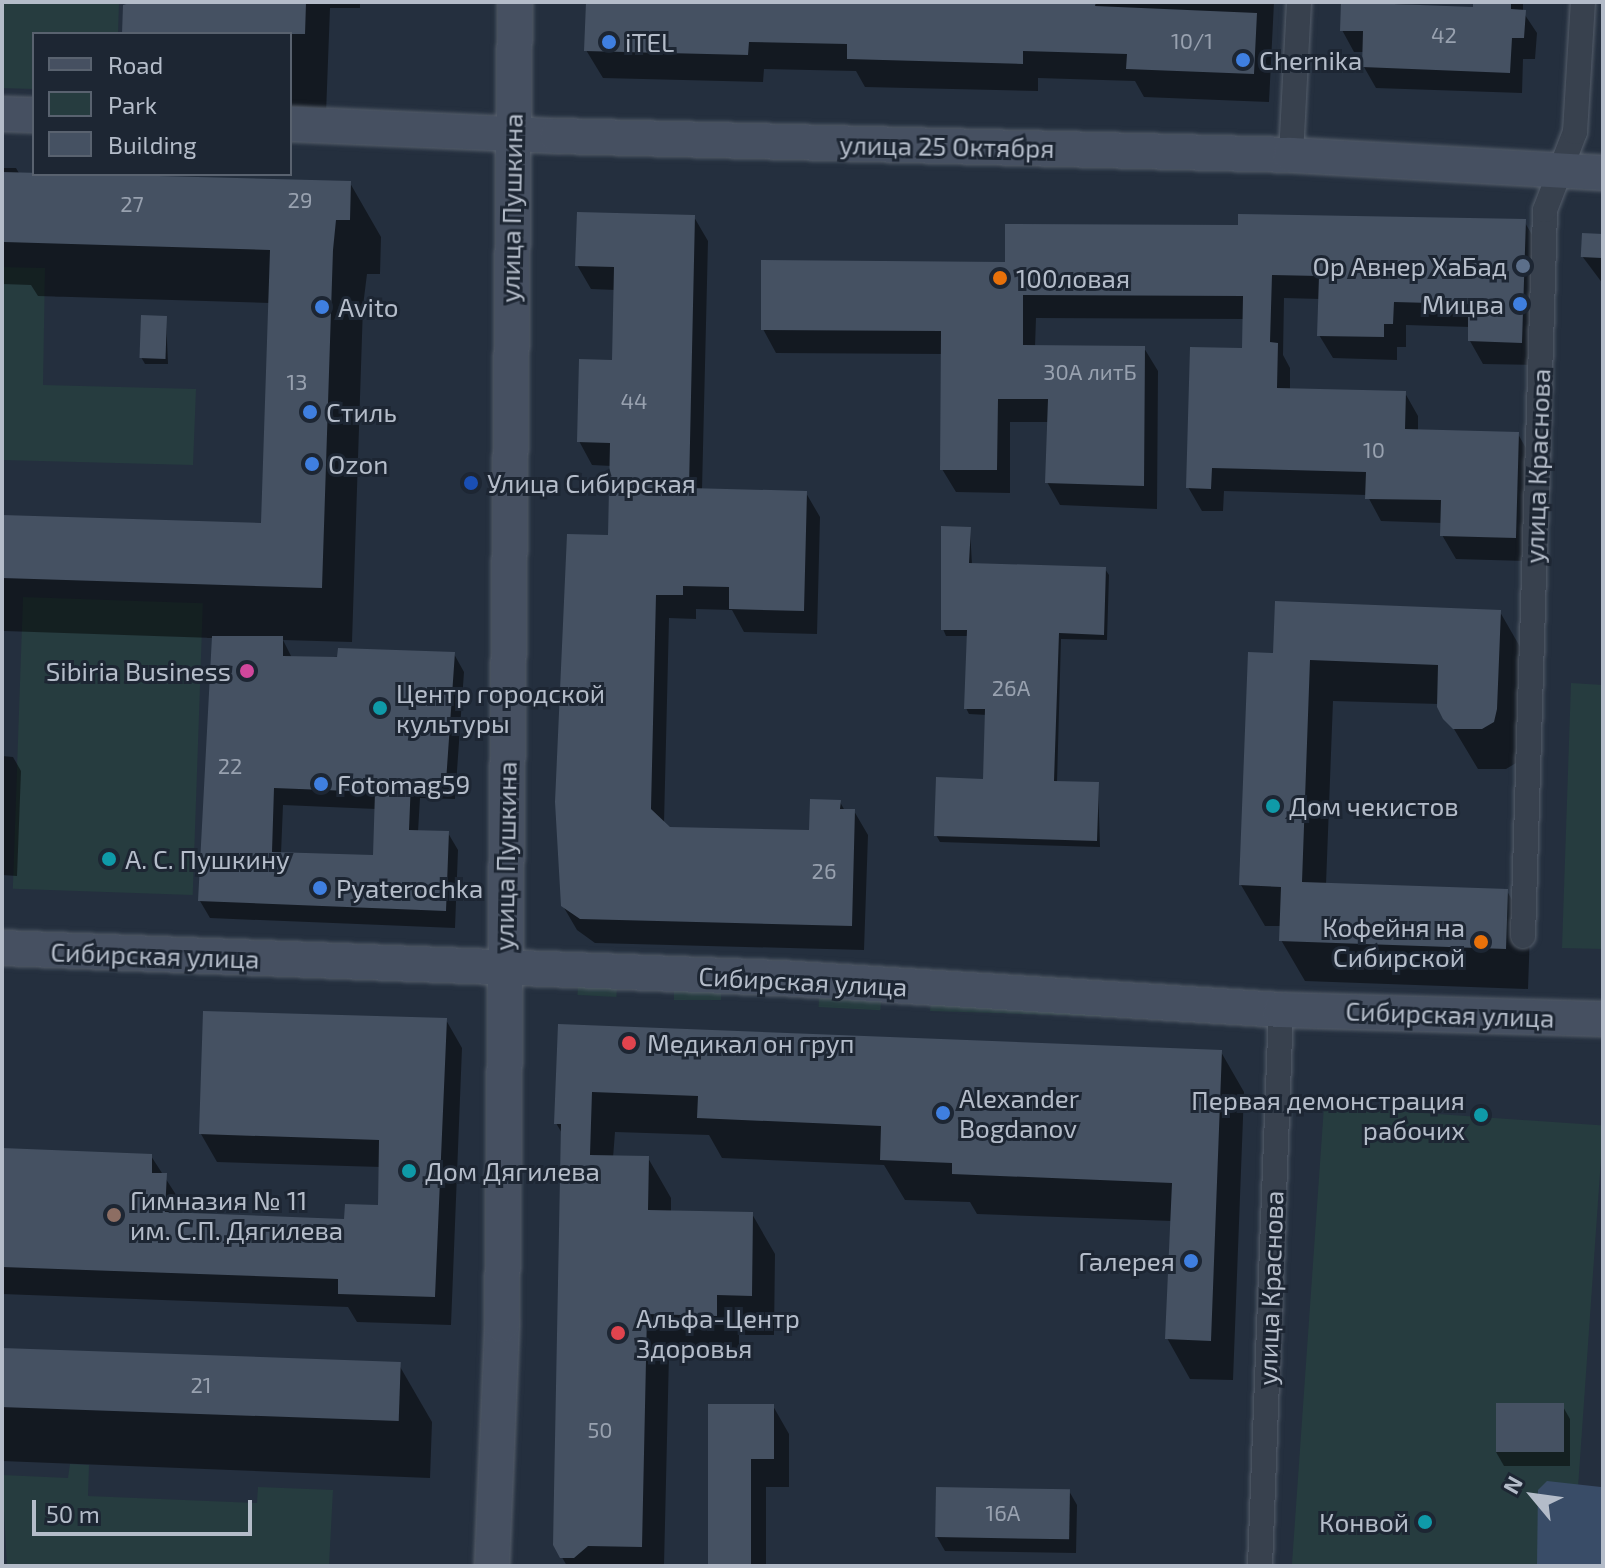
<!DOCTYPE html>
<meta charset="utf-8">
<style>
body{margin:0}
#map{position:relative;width:1605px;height:1568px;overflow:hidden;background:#242f3e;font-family:"Exo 2",sans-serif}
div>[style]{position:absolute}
.green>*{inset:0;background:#263c3f;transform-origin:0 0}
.water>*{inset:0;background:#394c67}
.shadow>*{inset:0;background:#0007}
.building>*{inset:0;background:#455162;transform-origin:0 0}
.roads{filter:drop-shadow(0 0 2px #565f6c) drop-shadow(0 0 2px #565f6c)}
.street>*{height:24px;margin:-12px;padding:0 12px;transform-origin:12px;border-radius:12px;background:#38414e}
.secondary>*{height:34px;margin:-17px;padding:0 17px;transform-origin:17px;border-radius:17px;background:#465061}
.dots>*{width:22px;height:22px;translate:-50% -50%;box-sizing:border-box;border:4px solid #1d2633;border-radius:50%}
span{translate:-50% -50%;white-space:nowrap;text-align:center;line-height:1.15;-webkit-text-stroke:6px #1d2633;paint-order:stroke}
.number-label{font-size:22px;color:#98a1af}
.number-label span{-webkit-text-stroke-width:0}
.poi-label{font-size:26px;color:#b4bcc9}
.left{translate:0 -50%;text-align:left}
.right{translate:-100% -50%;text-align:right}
.street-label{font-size:26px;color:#b4bcc9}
.frame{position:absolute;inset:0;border:4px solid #b4bcc9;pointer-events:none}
.legend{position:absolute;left:32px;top:32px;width:260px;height:144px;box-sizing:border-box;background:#1d2633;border:2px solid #59626f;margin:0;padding:10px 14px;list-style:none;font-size:24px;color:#b4bcc9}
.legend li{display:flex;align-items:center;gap:16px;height:40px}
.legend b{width:40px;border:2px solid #59626f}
.north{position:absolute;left:1493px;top:1456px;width:80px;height:80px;-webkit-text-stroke:6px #1d2633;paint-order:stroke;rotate:299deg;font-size:22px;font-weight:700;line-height:32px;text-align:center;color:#b4bcc9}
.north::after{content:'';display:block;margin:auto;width:28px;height:36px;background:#b4bcc9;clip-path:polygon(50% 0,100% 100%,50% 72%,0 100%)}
.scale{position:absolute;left:32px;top:1500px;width:220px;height:36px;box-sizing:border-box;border:4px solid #b4bcc9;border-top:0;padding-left:10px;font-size:24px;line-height:28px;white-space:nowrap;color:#b4bcc9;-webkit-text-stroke:6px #1d2633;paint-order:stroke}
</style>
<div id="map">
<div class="green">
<i style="clip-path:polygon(2px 2px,119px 2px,118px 34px,34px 34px,34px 89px,2px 88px)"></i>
<i style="clip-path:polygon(2px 267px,45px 268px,43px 385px,196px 389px,193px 465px,2px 460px)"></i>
<i style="left:23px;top:597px;width:180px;height:292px;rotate:2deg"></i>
<i style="clip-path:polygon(1571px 683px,1603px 685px,1603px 949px,1562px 948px)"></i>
<i style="left:578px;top:985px;width:39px;height:10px;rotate:3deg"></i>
<i style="left:674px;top:991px;width:47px;height:9px"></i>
<i style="left:819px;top:998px;width:62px;height:9px;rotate:3deg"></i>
<i style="clip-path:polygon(931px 1002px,1217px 1020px,930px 1011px)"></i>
<i style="left:1324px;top:1106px;width:280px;height:460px;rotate:4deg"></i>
<i style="clip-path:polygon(70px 1464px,89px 1465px,88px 1496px,257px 1503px,258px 1487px,333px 1490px,329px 1566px,7px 1566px,2px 1475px,68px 1478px)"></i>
</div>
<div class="water">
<i style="clip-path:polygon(1547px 1481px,1601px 1487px,1601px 1566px,1537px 1566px,1538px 1490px)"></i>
</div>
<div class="shadow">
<i style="clip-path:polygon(135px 2px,360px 2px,360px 8px,330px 8px,326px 114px,290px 113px,290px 34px,124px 34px)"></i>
<i style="clip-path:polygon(588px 2px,1274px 2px,1269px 102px,1144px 97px,1135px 81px,1038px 78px,1038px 91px,865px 87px,856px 71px,764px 69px,763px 82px,603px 78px,586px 50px)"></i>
<i style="clip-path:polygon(1364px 2px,1475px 9px,1475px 2px,1523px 2px,1523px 12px,1537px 33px,1535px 59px,1523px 59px,1522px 93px,1376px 88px,1364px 67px,1365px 52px,1354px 52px,1342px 30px)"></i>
<i style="clip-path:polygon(evenodd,2px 168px,16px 168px,20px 175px,350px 183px,381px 237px,380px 274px,367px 274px,363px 306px,352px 642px,283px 640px,292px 658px,454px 654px,464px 672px,455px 799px,420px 798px,418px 832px,448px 833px,458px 850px,455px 928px,210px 918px,200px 901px,214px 638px,4px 631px,2px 688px,2px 517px,263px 525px,270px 303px,38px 296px,31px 285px,2px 284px,2px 168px,283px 805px,376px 809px,375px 857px,281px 854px,283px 805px)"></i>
<i style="clip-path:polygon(694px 217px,708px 241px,702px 490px,806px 493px,820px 517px,817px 634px,744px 632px,732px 610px,696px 609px,696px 619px,669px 618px,664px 824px,669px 829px,811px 833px,840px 802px,845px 811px,854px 811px,868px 835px,864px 950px,595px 943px,577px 930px,563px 906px,610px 537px,612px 466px,592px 465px,579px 441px,614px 362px,616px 290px,591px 289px,577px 265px)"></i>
<i style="clip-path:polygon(1524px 221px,1538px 245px,1535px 365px,1483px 364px,1470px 341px,1470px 327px,1406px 325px,1406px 347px,1397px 347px,1397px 360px,1333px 358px,1319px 335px,1320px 299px,1284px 298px,1283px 355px,1290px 368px,1290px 390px,1405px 393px,1418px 416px,1418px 431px,1518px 434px,1531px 457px,1528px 561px,1456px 559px,1442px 535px,1443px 523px,1381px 521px,1367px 495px,1224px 491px,1223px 511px,1202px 511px,1188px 487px,1244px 350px,1244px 319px,1036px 318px,1035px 347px,1144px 348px,1158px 371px,1157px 509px,1060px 505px,1047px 482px,1049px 422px,1010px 422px,1010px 493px,956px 492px,942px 469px,943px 354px,776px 353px,763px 329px,1007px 264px,1240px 227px)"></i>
<i style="clip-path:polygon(1603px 236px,1603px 284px,1582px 256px)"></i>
<i style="clip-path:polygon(166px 318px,168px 364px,145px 364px,141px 357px)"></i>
<i style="clip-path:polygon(970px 529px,972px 565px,1105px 569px,1109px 575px,1107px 640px,1061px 639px,1057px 783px,1098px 784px,1100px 847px,940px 842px,936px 835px,985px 781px,987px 715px,969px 714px,966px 708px,968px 636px,946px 636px,943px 629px)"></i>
<i style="clip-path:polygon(1500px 612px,1523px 652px,1516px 763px,1506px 769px,1478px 769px,1439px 704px,1333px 701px,1326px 885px,1507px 891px,1530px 932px,1528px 989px,1305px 981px,1281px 940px,1282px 926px,1265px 926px,1241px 885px,1275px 655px)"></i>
<i style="clip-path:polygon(2px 756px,13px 757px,21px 771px,17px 876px,2px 875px)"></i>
<i style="clip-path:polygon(446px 1020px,462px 1048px,451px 1325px,357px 1322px,348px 1307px,2px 1294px,2px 1150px,151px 1156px,182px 1204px,182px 1215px,346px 1221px,379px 1207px,381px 1167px,217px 1162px,201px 1134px)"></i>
<i style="clip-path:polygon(560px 1026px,1221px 1052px,1244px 1092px,1233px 1380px,1190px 1379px,1167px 1338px,1172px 1221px,977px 1214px,970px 1202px,905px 1200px,884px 1165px,722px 1158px,709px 1135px,615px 1132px,613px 1158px,648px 1158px,671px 1198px,671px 1212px,752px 1214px,775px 1254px,774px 1335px,739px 1335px,739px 1355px,669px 1354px,664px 1566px,567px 1566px,555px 1545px,563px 1135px,556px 1123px)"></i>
<i style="clip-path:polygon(2px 1350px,399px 1365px,432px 1422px,430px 1478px,2px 1461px)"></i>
<i style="clip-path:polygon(1562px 1405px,1570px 1419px,1570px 1466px,1504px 1466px,1496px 1452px)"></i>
<i style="clip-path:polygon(710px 1406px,773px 1406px,789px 1434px,789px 1487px,766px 1487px,766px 1566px,710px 1566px)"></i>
<i style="clip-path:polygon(1069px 1491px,1077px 1505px,1076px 1553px,945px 1551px,937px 1537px)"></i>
</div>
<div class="building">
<i style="clip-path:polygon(133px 2px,306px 2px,305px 34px,122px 34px,123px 5px)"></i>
<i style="clip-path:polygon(586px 2px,1096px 2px,1095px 6px,1257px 13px,1254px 74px,1126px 69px,1127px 54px,1023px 51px,1023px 64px,847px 59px,847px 44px,749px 42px,748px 55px,584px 51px)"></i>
<i style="clip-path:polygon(1341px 2px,1473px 7px,1473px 2px,1511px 2px,1511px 9px,1526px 10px,1524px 38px,1512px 38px,1510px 73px,1362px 67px,1363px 31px,1340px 31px)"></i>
<i style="clip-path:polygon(2px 172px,351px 181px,350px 220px,336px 220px,333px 250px,322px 588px,2px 578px,2px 515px,261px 523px,270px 250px,4px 242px)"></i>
<i style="clip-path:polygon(577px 212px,695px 215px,689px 488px,807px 491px,804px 611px,729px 609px,729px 587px,683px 586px,683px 595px,656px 595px,651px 809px,670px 827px,809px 830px,810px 799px,841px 800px,840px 809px,855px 809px,852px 926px,580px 919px,561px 906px,555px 802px,567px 534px,608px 535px,610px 443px,577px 442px,579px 359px,612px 360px,614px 267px,575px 266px)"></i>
<i style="clip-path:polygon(1238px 214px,1526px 219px,1522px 343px,1468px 341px,1468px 304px,1394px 302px,1393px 324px,1384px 324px,1384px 337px,1317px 336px,1319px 276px,1272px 275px,1270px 342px,1278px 343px,1277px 388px,1406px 391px,1405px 429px,1519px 432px,1516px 538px,1440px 536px,1441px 500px,1365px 499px,1366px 472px,1212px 468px,1211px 489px,1186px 488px,1190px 347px,1242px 348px,1243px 296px,1023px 295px,1023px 345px,1145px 346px,1144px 486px,1045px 483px,1048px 399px,998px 399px,997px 470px,940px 470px,941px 331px,761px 330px,761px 260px,1005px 262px,1005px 224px,1238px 225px)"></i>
<i style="left:1582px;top:233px;width:21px;height:24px;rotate:3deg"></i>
<i style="left:141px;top:315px;width:26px;height:43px;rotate:2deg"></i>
<i style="clip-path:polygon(941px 526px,971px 527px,969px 563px,1106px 567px,1104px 635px,1059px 633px,1054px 781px,1099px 782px,1097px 841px,934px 836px,936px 777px,983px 779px,985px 709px,964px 709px,967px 630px,941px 630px)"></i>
<i style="clip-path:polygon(1275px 601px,1501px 610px,1497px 709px,1494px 722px,1482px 729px,1453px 729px,1443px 719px,1437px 707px,1438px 665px,1310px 660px,1302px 882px,1508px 889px,1506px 949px,1279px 941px,1281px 887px,1239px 885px,1248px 652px,1273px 653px)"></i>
<i style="clip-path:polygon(evenodd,212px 636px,283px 636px,283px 656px,337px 657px,338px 648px,455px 652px,446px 782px,411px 781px,409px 830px,449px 831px,446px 911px,198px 901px,212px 636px,274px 788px,375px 792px,373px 855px,272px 852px,274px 788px)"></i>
<i style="clip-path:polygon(203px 1011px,447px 1018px,435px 1297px,338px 1294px,338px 1279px,2px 1267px,2px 1148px,152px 1154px,152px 1173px,167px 1173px,165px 1212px,344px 1219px,345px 1204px,378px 1205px,379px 1140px,199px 1134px)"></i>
<i style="clip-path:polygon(558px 1024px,1222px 1050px,1211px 1341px,1165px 1339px,1172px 1183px,952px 1174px,952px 1163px,880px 1160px,881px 1126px,697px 1118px,698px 1096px,592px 1092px,590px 1155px,649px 1156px,648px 1210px,753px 1212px,752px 1296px,717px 1295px,717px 1316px,647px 1314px,642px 1547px,588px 1546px,574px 1558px,560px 1558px,553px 1545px,561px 1124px,554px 1124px)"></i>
<i style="left:2px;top:1348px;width:399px;height:59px;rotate:2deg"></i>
<i style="left:1496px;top:1403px;width:68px;height:49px"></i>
<i style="clip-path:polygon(708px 1404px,774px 1404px,774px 1459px,751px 1459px,751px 1566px,708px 1566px)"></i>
<i style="left:936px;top:1487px;width:134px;height:50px;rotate:1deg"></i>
</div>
<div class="roads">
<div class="street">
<i style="left:1291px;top:155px;width:153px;rotate:-87deg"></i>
<i style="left:1523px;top:936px;width:726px;rotate:-88.26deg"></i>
<i style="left:1545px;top:210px;width:84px;rotate:-69deg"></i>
<i style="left:1575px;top:132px;width:130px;rotate:-86.5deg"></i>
<i style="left:1260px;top:1566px;width:556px;rotate:-87.84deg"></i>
</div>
<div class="secondary">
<i style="left:2px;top:114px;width:32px;rotate:2deg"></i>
<i style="left:290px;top:124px;width:267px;rotate:2.6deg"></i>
<i style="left:557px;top:136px;width:734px;rotate:1.48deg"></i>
<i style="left:1291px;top:155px;width:313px;rotate:3.3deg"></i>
<i style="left:2px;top:948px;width:780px;rotate:2.21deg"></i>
<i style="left:781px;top:978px;width:501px;rotate:3.66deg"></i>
<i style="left:1281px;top:1010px;width:322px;rotate:1.6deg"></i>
<i style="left:492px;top:1566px;width:241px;rotate:-87.6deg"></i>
<i style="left:502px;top:1325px;width:1323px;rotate:-89.44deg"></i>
</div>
</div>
<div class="dots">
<i style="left:609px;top:42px;background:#3f7fe0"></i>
<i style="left:1243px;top:60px;background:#3f7fe0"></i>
<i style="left:1523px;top:266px;background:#5c6f8a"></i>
<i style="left:1000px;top:278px;background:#e8710a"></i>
<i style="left:1520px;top:304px;background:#3f7fe0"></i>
<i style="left:322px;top:307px;background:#3f7fe0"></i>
<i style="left:310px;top:412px;background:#3f7fe0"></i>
<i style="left:312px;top:464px;background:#3f7fe0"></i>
<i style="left:471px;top:483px;background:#1a4fb4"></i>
<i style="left:247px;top:671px;background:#d1479c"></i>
<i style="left:380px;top:708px;background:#0f9aa8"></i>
<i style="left:321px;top:784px;background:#3f7fe0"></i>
<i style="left:1273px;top:806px;background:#0f9aa8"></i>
<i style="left:109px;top:859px;background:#0f9aa8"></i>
<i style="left:320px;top:888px;background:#3f7fe0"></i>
<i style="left:1481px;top:942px;background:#e8710a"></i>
<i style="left:629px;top:1043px;background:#e0444e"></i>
<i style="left:943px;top:1113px;background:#3f7fe0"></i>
<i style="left:1481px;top:1115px;background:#0f9aa8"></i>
<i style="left:409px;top:1171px;background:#0f9aa8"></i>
<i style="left:114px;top:1215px;background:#8d6e63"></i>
<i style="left:1191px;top:1261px;background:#3f7fe0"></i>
<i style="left:618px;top:1333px;background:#e0444e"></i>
<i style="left:1425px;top:1522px;background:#0f9aa8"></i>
</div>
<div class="number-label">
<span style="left:1444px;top:35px">42</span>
<span style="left:1192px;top:41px">10/1</span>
<span style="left:300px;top:200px">29</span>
<span style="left:132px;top:204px">27</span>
<span style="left:1090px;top:372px">30А литБ</span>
<span style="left:297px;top:382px">13</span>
<span style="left:634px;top:401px">44</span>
<span style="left:1374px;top:450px">10</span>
<span style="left:1011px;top:688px">26А</span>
<span style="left:230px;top:766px">22</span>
<span style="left:824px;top:871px">26</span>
<span style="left:201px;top:1385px">21</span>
<span style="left:600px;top:1430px">50</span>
<span style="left:1003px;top:1513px">16А</span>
</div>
<div class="poi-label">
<span class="left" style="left:625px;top:42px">iTEL</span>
<span class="left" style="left:1259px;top:60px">Chernika</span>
<span class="right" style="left:1507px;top:266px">Ор Авнер ХаБад</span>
<span class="left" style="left:1016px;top:278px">100ловая</span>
<span class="right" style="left:1504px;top:304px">Мицва</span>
<span class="left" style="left:338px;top:307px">Avito</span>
<span class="left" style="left:326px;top:412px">Стиль</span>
<span class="left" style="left:328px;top:464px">Ozon</span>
<span class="left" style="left:487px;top:483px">Улица Сибирская</span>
<span class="right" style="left:231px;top:671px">Sibiria Business</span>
<span class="left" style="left:396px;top:708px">Центр городской<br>культуры</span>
<span class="left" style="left:337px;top:784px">Fotomag59</span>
<span class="left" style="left:1289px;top:806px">Дом чекистов</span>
<span class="left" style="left:125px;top:859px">А. С. Пушкину</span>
<span class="left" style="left:336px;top:888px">Pyaterochka</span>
<span class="right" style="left:1465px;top:942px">Кофейня на<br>Сибирской</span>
<span class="left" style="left:647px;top:1043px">Медикал он груп</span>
<span class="left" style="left:959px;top:1113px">Alexander<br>Bogdanov</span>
<span class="right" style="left:1465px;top:1115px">Первая демонстрация<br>рабочих</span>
<span class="left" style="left:425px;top:1171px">Дом Дягилева</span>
<span class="left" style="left:130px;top:1215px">Гимназия № 11<br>им. С.П. Дягилева</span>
<span class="right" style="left:1175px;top:1261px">Галерея</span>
<span class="left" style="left:636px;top:1333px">Альфа-Центр<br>Здоровья</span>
<span class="right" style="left:1409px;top:1522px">Конвой</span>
</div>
<div class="street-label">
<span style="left:947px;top:146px;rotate:1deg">улица 25 Октября</span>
<span style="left:511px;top:208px;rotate:-89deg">улица Пушкина</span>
<span style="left:1537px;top:466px;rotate:-88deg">улица Краснова</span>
<span style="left:505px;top:856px;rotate:-89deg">улица Пушкина</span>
<span style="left:155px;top:955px;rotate:2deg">Сибирская улица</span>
<span style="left:803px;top:981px;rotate:3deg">Сибирская улица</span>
<span style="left:1450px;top:1014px;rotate:2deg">Сибирская улица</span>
<span style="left:1270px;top:1288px;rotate:-88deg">улица Краснова</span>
</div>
<div class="frame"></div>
<ul class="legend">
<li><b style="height:10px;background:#465061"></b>Road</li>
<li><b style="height:22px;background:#263c3f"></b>Park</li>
<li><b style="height:22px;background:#455162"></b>Building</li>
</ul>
<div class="north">N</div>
<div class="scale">50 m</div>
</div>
